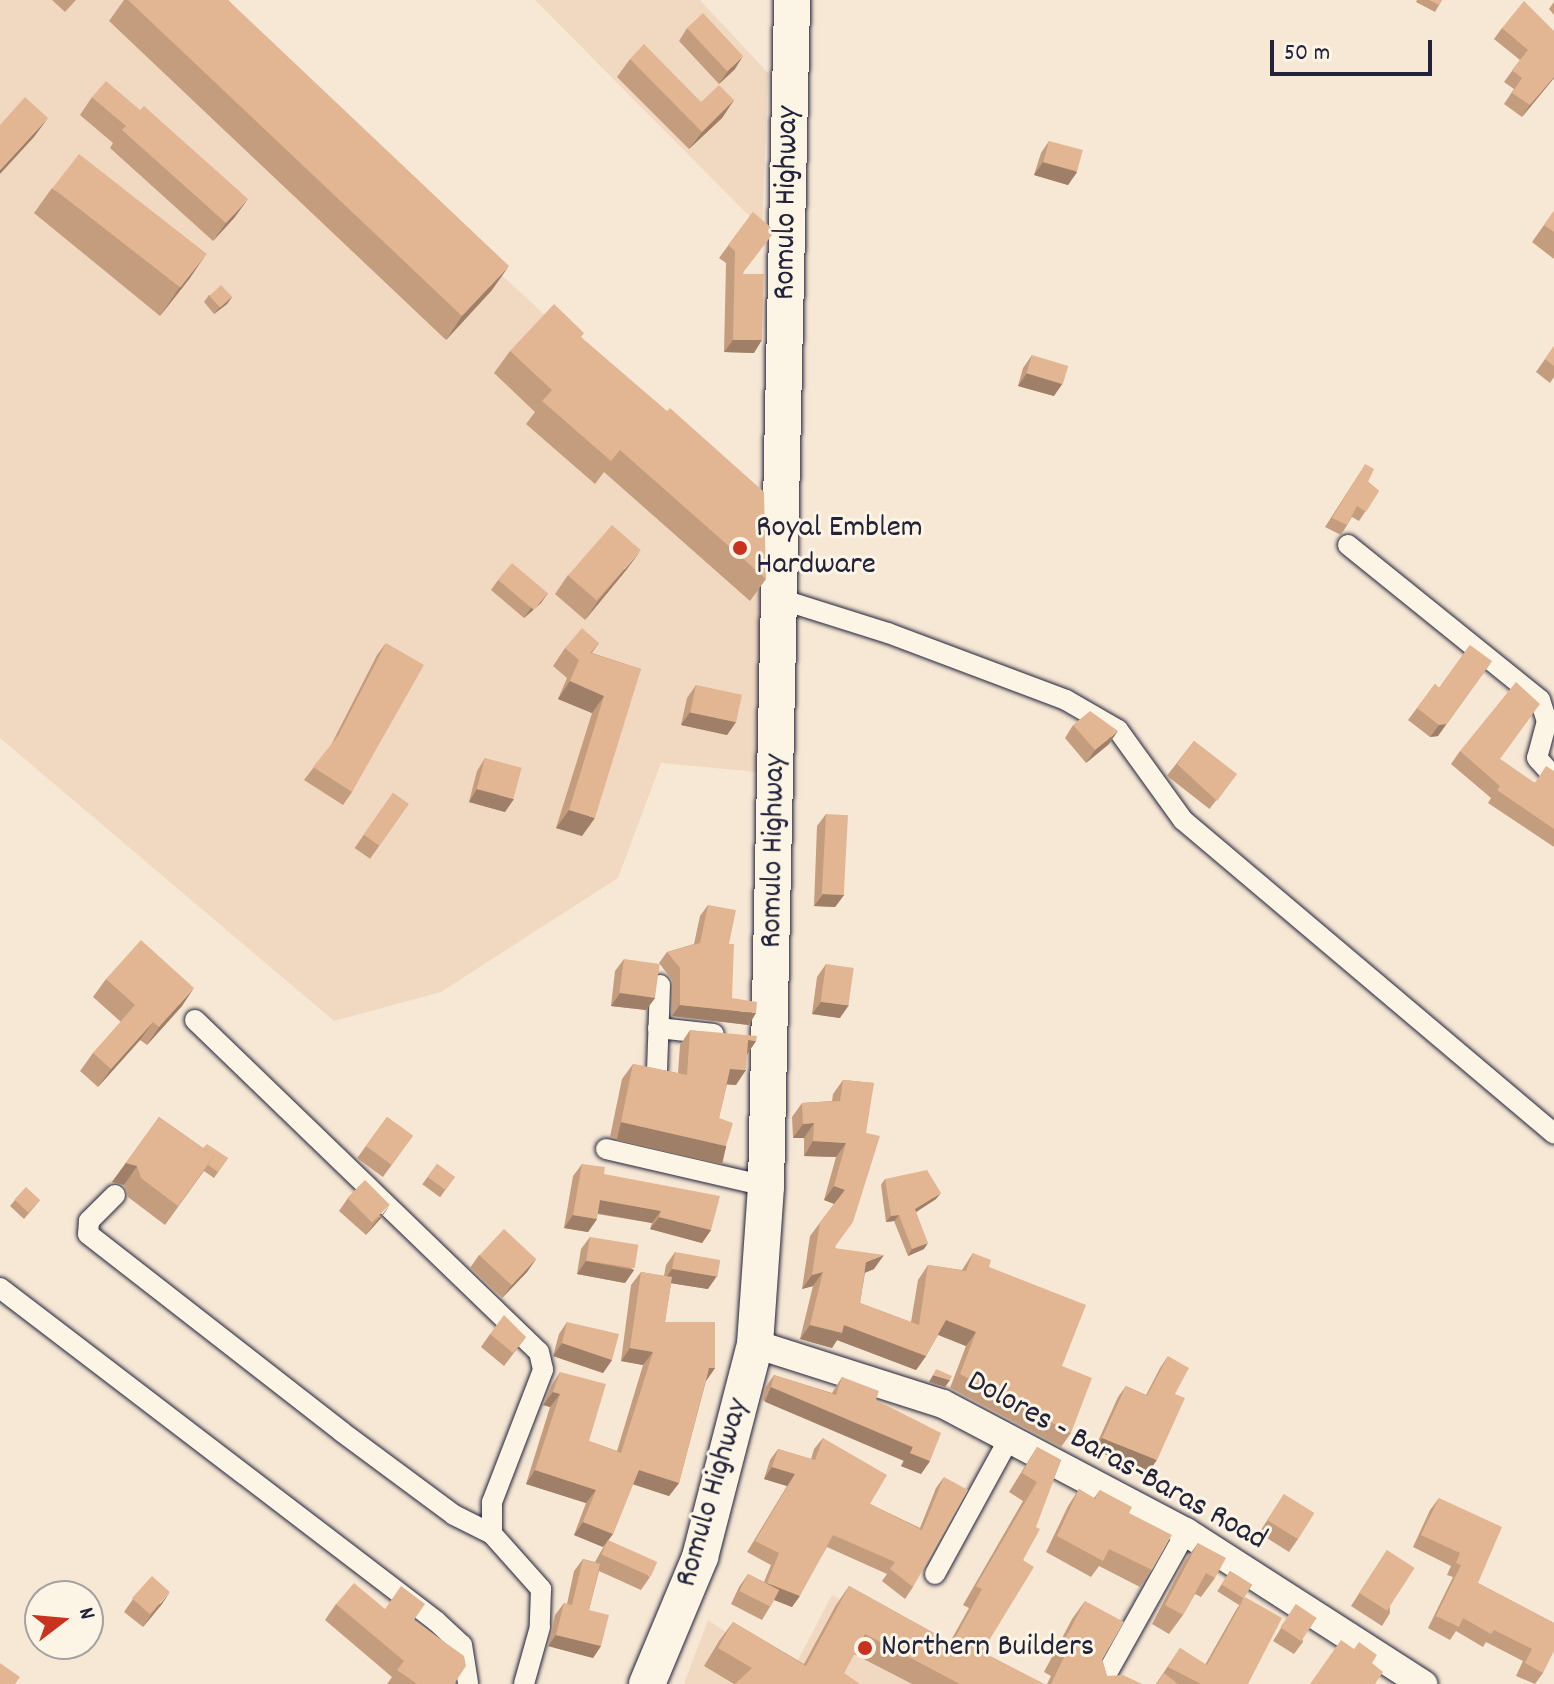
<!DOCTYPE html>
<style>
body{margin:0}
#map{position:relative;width:1554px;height:1684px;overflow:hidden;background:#f7e8d5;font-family:Dekko,sans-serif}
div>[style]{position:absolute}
.built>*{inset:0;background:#f1d9c1}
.roads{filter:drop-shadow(0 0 2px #22223b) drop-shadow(0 0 2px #22223b)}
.street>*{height:20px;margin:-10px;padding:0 10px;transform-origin:10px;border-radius:10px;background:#fcf5e5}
.secondary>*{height:28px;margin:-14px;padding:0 14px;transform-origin:14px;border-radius:14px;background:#fcf5e5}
.highway>*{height:36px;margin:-18px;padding:0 18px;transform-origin:18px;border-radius:18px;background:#fcf5e5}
.wall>*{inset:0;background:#c39d7e;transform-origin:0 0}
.shaded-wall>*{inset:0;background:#9f7f67;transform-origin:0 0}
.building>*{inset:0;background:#e3b693;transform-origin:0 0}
.dots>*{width:22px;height:22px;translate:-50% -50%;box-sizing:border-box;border:4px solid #fcf5e5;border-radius:50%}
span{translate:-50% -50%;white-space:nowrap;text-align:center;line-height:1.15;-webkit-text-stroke:6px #fcf5e5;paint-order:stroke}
.street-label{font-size:32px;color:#22223b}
.poi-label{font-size:32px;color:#22223b}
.left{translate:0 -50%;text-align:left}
.north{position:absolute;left:24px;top:1580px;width:80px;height:80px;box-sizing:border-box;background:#fcf5e5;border:2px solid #a5a1a1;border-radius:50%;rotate:74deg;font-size:22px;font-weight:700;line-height:32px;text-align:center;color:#22223b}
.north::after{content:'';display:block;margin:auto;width:28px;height:36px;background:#c8321e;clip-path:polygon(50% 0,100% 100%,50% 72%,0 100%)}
.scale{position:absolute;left:1270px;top:40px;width:162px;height:36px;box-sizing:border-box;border:4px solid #22223b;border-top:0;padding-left:10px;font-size:24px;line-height:28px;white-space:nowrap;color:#22223b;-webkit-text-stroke:6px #fcf5e5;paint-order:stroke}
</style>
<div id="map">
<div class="built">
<i style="clip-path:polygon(0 0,205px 0,764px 518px,757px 772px,661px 763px,618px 878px,441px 992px,334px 1021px,0 738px)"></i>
<i style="clip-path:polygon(535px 0,700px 0,768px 73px,762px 229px)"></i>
<i style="clip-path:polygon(832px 1595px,989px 1684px,684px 1684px,708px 1620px,790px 1675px)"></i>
</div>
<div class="roads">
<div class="street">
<i style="left:1348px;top:545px;width:247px;rotate:38.9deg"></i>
<i style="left:1540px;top:700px;width:22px;rotate:72deg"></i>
<i style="left:1547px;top:721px;width:38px;rotate:105deg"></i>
<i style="left:1537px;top:758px;width:25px;rotate:48deg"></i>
<i style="left:780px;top:599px;width:113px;rotate:17.5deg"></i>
<i style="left:888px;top:633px;width:190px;rotate:20.6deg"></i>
<i style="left:1066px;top:700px;width:60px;rotate:30deg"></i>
<i style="left:1118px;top:730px;width:111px;rotate:54.2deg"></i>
<i style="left:1183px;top:820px;width:486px;rotate:40.2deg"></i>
<i style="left:195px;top:1020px;width:478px;rotate:44deg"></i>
<i style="left:539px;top:1352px;width:18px;rotate:77deg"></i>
<i style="left:543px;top:1370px;width:142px;rotate:111.1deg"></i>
<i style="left:492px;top:1502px;width:32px;rotate:90deg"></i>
<i style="left:492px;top:1534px;width:74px;rotate:48.3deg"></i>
<i style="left:541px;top:1589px;width:38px;rotate:92deg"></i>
<i style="left:540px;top:1627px;width:59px;rotate:105.7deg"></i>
<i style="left:658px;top:1028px;width:56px;rotate:6.1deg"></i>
<i style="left:657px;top:1071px;width:86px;rotate:-88deg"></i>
<i style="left:606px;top:1149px;width:164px;rotate:13deg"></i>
<i style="left:115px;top:1195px;width:37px;rotate:135deg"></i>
<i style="left:89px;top:1221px;width:13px;rotate:94deg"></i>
<i style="left:88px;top:1234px;width:322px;rotate:37.9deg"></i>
<i style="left:342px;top:1432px;width:139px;rotate:36.5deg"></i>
<i style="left:454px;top:1515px;width:42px;rotate:26.6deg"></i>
<i style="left:0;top:1288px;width:549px;rotate:37.37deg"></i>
<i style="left:436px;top:1621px;width:35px;rotate:43deg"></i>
<i style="left:462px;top:1645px;width:39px;rotate:81deg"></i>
<i style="left:935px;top:1574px;width:154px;rotate:-61.3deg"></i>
<i style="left:1101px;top:1684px;width:174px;rotate:-60.8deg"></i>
</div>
<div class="secondary">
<i style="left:755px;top:1344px;width:197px;rotate:17.7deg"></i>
<i style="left:943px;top:1404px;width:275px;rotate:27.8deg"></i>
<i style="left:1186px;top:1532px;width:282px;rotate:32.7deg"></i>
</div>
<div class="highway">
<i style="left:647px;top:1684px;width:138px;rotate:-67.3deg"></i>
<i style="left:700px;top:1557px;width:220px;rotate:-75.5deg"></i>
<i style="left:755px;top:1344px;width:158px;rotate:-86deg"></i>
<i style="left:766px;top:1186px;width:1186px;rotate:-88.74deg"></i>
</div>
</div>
<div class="wall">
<i style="clip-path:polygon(52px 0,76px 0,65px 12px)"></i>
<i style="clip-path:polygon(124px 0,228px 0,492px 290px,446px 340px,109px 21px)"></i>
<i style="clip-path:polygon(1417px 0,1442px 0,1435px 12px,1416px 2px)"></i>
<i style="clip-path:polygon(1554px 2px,1554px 15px,1549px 9px)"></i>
<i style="clip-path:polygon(687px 28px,735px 69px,719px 84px,679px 41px)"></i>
<i style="clip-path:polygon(1502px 28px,1554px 31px,1554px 78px,1522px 117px,1504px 104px,1514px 89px,1504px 82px,1520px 60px,1494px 39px)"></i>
<i style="clip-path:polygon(630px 59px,701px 102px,734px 100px,722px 118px,689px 149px,617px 77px)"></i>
<i style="clip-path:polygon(92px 97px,235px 217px,213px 241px,110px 148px,113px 143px,80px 115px)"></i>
<i style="clip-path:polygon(1049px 141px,1077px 172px,1068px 185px,1034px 175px,1041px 153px)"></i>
<i style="clip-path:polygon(52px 188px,190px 278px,160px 316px,34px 213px)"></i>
<i style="clip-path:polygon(1554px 211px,1554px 259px,1532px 242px)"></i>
<i style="clip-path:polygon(753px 212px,743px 274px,754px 353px,724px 352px,726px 263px,719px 258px)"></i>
<i style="clip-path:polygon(209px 295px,232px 297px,227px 304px,214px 314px,204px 302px)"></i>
<i style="clip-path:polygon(581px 337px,766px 579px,750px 601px,604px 472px,595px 484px,526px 424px,535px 412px,494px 373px,510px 351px)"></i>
<i style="clip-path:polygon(1554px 346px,1554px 377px,1550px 383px,1536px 372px)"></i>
<i style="clip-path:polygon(1032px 355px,1054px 396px,1018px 386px,1023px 368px)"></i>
<i style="clip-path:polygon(1359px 474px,1379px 491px,1359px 521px,1352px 517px,1341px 535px,1325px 527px)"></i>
<i style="clip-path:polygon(627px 569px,585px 620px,555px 594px,568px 575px)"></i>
<i style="clip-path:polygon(498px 580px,548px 593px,541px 603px,524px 618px,491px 590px)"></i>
<i style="clip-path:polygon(386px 643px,352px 792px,343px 805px,304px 780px,331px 745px,377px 655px)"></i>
<i style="clip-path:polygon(599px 643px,592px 653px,641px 669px,582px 836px,556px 828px,592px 713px,558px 699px,567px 678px,553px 666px,565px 648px)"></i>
<i style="clip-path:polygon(1470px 645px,1438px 736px,1430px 737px,1408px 720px,1435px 684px,1439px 688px)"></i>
<i style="clip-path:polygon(696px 685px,736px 722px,727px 735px,681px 725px,687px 698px)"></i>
<i style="clip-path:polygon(1073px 725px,1109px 744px,1086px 763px,1065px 738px)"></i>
<i style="left:1194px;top:741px;width:54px;height:44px;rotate:38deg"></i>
<i style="clip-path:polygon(1460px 751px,1500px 759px,1534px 783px,1554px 771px,1554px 847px,1488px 803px,1491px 798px,1451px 764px)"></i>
<i style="clip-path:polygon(485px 758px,505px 812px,469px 802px,477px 771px)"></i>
<i style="left:393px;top:793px;width:19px;height:67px;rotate:35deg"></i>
<i style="clip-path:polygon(826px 814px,844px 895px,835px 907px,814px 906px,817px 826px)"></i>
<i style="clip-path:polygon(708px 905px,729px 944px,732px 998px,749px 1025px,672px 1016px,672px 980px,659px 963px,667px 952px,694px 944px,700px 916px)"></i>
<i style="clip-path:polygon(624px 959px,655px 998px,646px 1010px,611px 1006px,615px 971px)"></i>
<i style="clip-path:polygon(826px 964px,840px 1018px,812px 1014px,817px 977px)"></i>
<i style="clip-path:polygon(106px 979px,182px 1006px,147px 1045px,140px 1040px,98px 1087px,80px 1071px,93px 1053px,121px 1022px,93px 997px)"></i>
<i style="clip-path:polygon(690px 1030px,756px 1041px,747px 1054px,736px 1085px,727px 1084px,719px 1118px,726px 1146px,715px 1161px,610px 1137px,622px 1079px,633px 1064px,678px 1073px,680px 1045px)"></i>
<i style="clip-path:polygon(843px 1080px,874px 1083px,835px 1248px,874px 1269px,865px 1273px,860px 1303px,911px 1322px,918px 1280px,928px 1265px,962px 1270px,973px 1253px,989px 1267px,1062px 1366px,1071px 1433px,1061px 1447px,950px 1388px,966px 1346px,938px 1335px,926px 1356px,916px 1370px,837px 1340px,832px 1348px,800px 1339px,813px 1286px,802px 1289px,810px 1236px,834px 1204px,824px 1200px,836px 1157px,804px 1156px,804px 1138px,793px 1138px,792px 1117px,802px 1103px,832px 1101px,833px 1094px)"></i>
<i style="clip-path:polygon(159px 1117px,203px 1148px,228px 1158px,214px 1178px,204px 1171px,165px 1225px,128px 1197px,124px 1185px,112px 1182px)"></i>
<i style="left:387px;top:1117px;width:32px;height:51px;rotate:36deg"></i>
<i style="left:437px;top:1164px;width:22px;height:25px;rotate:36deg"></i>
<i style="clip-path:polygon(582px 1164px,604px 1174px,711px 1230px,702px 1243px,650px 1229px,652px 1223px,597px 1214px,597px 1219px,588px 1232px,564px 1228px,573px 1176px)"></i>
<i style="clip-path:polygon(885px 1179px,936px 1199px,916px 1212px,924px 1249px,908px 1256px,894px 1221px,886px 1222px,881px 1185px)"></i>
<i style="clip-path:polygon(348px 1198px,381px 1218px,366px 1235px,339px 1211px)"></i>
<i style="clip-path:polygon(15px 1200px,40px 1200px,24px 1219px,10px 1206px)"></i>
<i style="clip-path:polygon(590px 1237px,634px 1270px,625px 1283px,577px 1274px,581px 1249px)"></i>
<i style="clip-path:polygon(675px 1252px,708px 1289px,671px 1283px,665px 1322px,715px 1368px,706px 1381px,679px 1483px,669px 1496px,633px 1484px,613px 1534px,603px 1547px,574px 1535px,586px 1503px,526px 1484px,550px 1407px,543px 1405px,551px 1386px,560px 1372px,589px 1441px,617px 1451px,643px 1365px,621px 1361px,631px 1285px,641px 1272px,664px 1276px,666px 1265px)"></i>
<i style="clip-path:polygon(479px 1255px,536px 1259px,527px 1272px,502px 1298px,470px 1268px)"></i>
<i style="clip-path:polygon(567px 1322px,612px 1360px,603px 1373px,553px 1356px,559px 1334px)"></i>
<i style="clip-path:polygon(490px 1334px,526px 1337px,504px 1366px,481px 1347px)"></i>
<i style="clip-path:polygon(1168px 1356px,1175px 1394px,1149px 1471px,1094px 1450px,1118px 1397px,1126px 1386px,1146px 1395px,1160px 1368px)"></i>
<i style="clip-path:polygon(774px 1375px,832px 1393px,842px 1377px,876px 1400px,930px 1461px,921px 1474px,901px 1466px,904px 1459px,762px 1400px,765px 1388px)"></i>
<i style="clip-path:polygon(823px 1438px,870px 1504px,920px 1528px,936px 1488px,944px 1477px,913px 1587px,905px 1599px,882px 1581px,887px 1574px,827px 1547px,792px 1607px,774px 1600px,762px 1620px,731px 1604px,739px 1587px,748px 1574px,764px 1582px,771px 1565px,747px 1552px,787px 1486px,764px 1479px,770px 1460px,778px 1449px,811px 1459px,814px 1449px)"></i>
<i style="clip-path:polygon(1037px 1447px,1061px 1460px,1023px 1560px,982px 1652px,1044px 1684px,912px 1684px,854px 1654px,844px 1673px,734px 1684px,704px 1666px,719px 1641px,733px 1622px,804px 1664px,836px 1605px,849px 1586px,950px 1642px,969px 1608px,963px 1605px,1023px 1501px,1009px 1492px)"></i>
<i style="clip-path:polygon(1079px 1489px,1094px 1498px,1100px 1490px,1129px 1513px,1152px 1570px,1140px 1587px,1099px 1566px,1091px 1577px,1046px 1552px,1068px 1506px)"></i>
<i style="clip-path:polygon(1284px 1494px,1298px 1539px,1289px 1552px,1259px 1533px)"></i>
<i style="clip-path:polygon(1439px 1498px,1478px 1583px,1554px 1623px,1543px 1673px,1535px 1684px,1516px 1676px,1523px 1661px,1486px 1642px,1483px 1647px,1456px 1631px,1450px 1640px,1428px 1628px,1453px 1577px,1447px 1575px,1451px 1566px,1413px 1547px,1430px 1510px)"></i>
<i style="clip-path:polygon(608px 1540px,650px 1577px,641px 1590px,599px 1571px,589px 1610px,601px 1646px,593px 1658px,548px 1646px,555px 1615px,564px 1603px,567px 1604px,574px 1571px,583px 1559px,595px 1562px,600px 1553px)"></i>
<i style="clip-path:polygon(1198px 1543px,1215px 1578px,1201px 1597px,1195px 1594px,1183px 1615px,1169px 1634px,1152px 1624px,1184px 1562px)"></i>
<i style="clip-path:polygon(1387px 1550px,1390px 1613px,1382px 1626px,1351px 1606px)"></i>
<i style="left:1230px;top:1571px;width:26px;height:24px;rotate:32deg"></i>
<i style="clip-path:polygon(1245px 1597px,1248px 1684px,1156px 1684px,1180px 1648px,1205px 1665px,1236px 1610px)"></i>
<i style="clip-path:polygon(133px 1599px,162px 1604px,143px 1627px,124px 1612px)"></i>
<i style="clip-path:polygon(1085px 1601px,1107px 1676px,1142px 1684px,1047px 1684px,1051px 1676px,1044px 1672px,1072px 1619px)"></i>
<i style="clip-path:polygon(336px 1604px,385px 1609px,414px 1620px,454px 1684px,387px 1684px,392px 1677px,325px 1620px)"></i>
<i style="clip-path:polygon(1296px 1604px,1303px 1642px,1294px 1654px,1273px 1641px)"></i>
</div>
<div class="shaded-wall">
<i style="clip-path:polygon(743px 56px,735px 69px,719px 84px,728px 71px)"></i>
<i style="clip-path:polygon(1554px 77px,1554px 78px,1522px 117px,1530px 105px)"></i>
<i style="clip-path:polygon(734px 100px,722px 118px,689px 149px,702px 132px)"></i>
<i style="clip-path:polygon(48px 118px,34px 137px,0 174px,0 170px)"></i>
<i style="clip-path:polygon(1043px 162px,1077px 172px,1068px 185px,1034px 175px)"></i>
<i style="clip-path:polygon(248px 199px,235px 217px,213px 241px,226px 223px)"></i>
<i style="clip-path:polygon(207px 253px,190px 278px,160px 316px,177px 291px)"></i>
<i style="clip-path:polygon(509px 266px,492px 290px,446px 340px,462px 316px)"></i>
<i style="clip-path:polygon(232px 297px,227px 304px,214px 314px,219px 308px)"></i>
<i style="clip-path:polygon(733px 340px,762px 340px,754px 353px,724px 352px)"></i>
<i style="clip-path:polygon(1027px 373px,1063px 383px,1054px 396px,1018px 386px)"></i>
<i style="clip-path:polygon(641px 550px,627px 569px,585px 620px,598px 601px)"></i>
<i style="clip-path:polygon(548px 593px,541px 603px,524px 618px,531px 608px)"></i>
<i style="clip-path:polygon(1492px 661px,1438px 736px,1430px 737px,1439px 725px)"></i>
<i style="clip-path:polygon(570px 681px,604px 696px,592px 713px,558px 699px)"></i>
<i style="clip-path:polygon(690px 712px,736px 722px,727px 735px,681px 725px)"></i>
<i style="clip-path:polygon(1118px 731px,1109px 744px,1086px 763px,1095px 750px)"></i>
<i style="clip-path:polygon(477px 789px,514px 799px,505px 812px,469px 802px)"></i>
<i style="clip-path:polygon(569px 810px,595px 818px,582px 836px,556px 828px)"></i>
<i style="clip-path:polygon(823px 894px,844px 895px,835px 907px,814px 906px)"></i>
<i style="clip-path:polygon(194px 988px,182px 1006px,147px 1045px,159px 1027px)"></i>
<i style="clip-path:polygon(620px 993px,655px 998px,646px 1010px,611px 1006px)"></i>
<i style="clip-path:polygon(821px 1002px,849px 1005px,840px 1018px,812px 1014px)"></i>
<i style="clip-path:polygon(680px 1005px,756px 1013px,749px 1025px,672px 1016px)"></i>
<i style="clip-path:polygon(153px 1022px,140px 1040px,98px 1087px,111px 1069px)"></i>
<i style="clip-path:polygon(748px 1040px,756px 1041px,746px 1056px)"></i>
<i style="clip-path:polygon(730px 1069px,746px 1070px,736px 1085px,720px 1084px)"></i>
<i style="left:621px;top:1122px;width:108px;height:19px;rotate:13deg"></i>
<i style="clip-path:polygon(814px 1123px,804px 1138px,793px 1138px,803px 1124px)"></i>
<i style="clip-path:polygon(813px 1141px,846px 1143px,836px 1157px,804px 1156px)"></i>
<i style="clip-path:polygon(126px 1163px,137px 1166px,124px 1185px,112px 1182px)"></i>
<i style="clip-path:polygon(834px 1186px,845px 1190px,835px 1204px,824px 1200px)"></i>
<i style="clip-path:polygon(941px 1193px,936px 1199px,910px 1216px,915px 1209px)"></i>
<i style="clip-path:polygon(600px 1200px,661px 1211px,652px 1223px,591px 1212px)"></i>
<i style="clip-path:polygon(390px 1205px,381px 1218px,366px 1235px,375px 1223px)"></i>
<i style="clip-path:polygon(573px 1215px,597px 1219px,588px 1232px,564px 1228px)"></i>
<i style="clip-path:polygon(899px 1215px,894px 1221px,886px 1222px,891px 1216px)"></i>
<i style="clip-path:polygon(659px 1217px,711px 1230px,702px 1243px,650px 1229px)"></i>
<i style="clip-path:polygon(928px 1243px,924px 1249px,908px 1256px,912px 1249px)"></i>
<i style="clip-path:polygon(884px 1255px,874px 1269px,856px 1276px,866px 1262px)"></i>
<i style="clip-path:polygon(536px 1259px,527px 1272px,502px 1298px,511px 1286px)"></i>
<i style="clip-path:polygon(586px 1261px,634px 1270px,625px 1283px,577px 1274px)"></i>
<i style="clip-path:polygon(672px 1269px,717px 1276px,708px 1289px,663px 1282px)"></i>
<i style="clip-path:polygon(823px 1272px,813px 1286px,802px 1289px,812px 1275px)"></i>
<i style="clip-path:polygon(946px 1320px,976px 1332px,966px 1346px,936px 1334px)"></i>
<i style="clip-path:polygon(810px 1325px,844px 1325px,926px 1356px,916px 1370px,837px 1340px,832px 1348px,800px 1339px)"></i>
<i style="clip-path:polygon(562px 1343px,612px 1360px,603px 1373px,553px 1356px)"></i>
<i style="clip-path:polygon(630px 1348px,653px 1352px,643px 1365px,621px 1361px)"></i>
<i style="clip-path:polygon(709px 1368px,715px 1368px,706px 1381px)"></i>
<i style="clip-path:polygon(933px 1375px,950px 1380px,945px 1387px,929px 1382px)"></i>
<i style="left:771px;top:1387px;width:154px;height:16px;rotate:23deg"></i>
<i style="clip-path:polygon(553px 1392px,560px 1394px,550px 1407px,543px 1405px)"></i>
<i style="clip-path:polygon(1102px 1438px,1157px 1460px,1149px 1471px,1094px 1450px)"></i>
<i style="clip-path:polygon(910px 1453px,930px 1461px,921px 1474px,901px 1466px)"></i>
<i style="clip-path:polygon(772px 1467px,795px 1474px,787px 1486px,764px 1479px)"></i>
<i style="clip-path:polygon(535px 1470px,596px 1490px,586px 1503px,526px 1484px)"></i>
<i style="clip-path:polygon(639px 1470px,679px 1483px,669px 1496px,629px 1483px)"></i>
<i style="clip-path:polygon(583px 1522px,613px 1534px,603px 1547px,574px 1535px)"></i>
<i style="clip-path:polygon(767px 1583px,800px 1596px,792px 1607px,759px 1594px)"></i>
<i style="clip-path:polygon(170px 1592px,162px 1604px,143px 1627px,151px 1615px)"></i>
<i style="clip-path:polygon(556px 1635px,601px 1646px,593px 1658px,548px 1646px)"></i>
</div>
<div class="building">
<i style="clip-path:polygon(128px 0,228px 0,509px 266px,462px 316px)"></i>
<i style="clip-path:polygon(1429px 0,1442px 0,1439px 5px)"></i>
<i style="clip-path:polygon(1524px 1px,1554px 31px,1554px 77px,1530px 105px,1512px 93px,1522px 78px,1512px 70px,1528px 50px,1502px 28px)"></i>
<i style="left:703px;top:13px;width:59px;height:22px;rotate:47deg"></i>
<i style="clip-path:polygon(644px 44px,701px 102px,719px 85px,734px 100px,702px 132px,630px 59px)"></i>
<i style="clip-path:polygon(106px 81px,140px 110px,144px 106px,248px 199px,226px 223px,122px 130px,126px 126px,92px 97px)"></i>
<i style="clip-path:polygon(25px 97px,48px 118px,0 170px,0 125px)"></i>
<i style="left:1049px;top:141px;width:35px;height:22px;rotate:15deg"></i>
<i style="left:79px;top:154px;width:162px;height:43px;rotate:38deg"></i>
<i style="clip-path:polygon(1554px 211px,1554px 232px,1544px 225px)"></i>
<i style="clip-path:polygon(753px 212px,775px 231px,742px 274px,764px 274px,762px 340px,733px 340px,735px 251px,728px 245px)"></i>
<i style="left:221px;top:285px;width:16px;height:16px;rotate:47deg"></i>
<i style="clip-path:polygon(554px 304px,584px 333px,581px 337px,667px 411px,670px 408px,764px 492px,766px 579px,620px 450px,611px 461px,542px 401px,552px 390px,510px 351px)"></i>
<i style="clip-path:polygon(1554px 346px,1554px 366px,1545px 359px)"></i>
<i style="left:1032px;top:355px;width:38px;height:19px;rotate:17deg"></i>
<i style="clip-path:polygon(1365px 464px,1374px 469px,1368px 482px,1379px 491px,1366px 512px,1357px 506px,1347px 525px,1332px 518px)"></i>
<i style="left:612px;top:525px;width:38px;height:67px;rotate:41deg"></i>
<i style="left:512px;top:563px;width:47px;height:22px;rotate:40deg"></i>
<i style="clip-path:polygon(582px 628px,599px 643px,590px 653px,641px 669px,595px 818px,569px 810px,604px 696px,570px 681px,579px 660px,565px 648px)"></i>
<i style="clip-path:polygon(386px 643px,424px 665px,352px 792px,313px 767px,338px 736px)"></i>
<i style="clip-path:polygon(1470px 645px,1492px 661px,1447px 724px,1439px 725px,1417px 708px,1435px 684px,1439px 688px)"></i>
<i style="clip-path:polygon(1516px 682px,1540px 704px,1500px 759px,1535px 783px,1546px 766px,1554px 771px,1554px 829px,1497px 790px,1500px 786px,1460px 751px)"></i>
<i style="left:696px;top:685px;width:47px;height:28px;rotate:12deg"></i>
<i style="clip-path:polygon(1090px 711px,1118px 731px,1095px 750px,1073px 725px)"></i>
<i style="clip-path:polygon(1194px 741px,1237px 774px,1217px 801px,1177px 764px)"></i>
<i style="left:485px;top:758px;width:38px;height:32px;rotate:15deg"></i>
<i style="left:393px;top:793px;width:19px;height:51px;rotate:35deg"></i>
<i style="left:826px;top:814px;width:22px;height:80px;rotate:3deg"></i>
<i style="clip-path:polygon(708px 905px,736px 910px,729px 944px,734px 944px,732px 998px,757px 1002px,756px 1013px,680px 1005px,680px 968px,667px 952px,700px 943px)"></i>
<i style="clip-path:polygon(141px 940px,194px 988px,159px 1027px,153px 1022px,111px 1069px,93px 1053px,135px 1005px,106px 979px)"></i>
<i style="left:624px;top:959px;width:36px;height:34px;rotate:8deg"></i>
<i style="left:826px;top:964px;width:28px;height:38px;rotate:8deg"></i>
<i style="clip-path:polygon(690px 1030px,757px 1036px,756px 1041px,748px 1040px,746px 1070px,730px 1069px,719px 1118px,733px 1123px,726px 1146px,621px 1122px,633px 1064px,687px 1075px)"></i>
<i style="clip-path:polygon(843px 1080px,874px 1083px,866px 1133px,880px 1136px,853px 1222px,834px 1248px,884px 1255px,866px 1262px,860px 1303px,919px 1325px,928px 1265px,966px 1271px,973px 1253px,991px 1260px,989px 1267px,1086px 1305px,1062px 1366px,1092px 1378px,1071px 1433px,960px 1374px,976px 1332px,946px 1320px,926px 1356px,844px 1325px,842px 1333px,810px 1325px,823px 1272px,812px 1275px,820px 1222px,845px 1190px,834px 1186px,846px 1143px,813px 1141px,814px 1123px,803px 1124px,802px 1103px,840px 1101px)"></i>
<i style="clip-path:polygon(159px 1117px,214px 1156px,178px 1206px,141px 1178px,137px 1166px,126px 1163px)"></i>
<i style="left:387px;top:1117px;width:32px;height:36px;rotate:36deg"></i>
<i style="clip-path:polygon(207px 1144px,228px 1158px,218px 1172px,208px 1165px,214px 1156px,203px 1148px)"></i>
<i style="left:437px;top:1164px;width:22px;height:16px;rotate:36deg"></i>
<i style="clip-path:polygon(582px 1164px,605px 1167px,604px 1174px,720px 1196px,711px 1230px,659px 1217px,661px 1211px,600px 1200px,597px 1219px,573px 1215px)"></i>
<i style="clip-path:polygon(927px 1170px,941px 1193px,915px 1209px,928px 1243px,912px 1249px,899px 1215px,891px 1216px,885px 1179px)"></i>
<i style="left:365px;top:1180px;width:35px;height:25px;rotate:45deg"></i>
<i style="left:26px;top:1187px;width:19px;height:17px;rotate:43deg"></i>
<i style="left:504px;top:1229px;width:44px;height:36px;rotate:43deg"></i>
<i style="left:590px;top:1237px;width:49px;height:24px;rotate:9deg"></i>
<i style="left:675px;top:1252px;width:46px;height:17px;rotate:10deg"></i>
<i style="clip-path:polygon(641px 1272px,672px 1277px,665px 1322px,715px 1322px,715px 1368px,709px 1368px,679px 1483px,639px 1470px,613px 1534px,583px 1522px,596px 1490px,535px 1470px,560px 1394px,553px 1392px,560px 1372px,606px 1384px,589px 1441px,621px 1453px,653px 1352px,630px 1348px)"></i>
<i style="clip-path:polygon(504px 1315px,526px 1337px,513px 1353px,490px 1334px)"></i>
<i style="clip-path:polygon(567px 1322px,619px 1334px,612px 1360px,562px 1343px)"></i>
<i style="clip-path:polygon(1168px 1356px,1189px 1368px,1175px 1394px,1185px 1398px,1157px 1460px,1102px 1438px,1126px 1386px,1147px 1396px)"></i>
<i style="clip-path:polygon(936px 1369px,952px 1376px,950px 1380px,933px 1375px)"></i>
<i style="clip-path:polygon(774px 1375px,836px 1395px,842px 1377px,879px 1391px,876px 1400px,941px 1433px,930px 1461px,910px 1453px,913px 1447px,771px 1387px)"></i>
<i style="clip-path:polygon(823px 1438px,887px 1475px,870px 1504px,922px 1530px,944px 1477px,968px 1490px,913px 1587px,890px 1569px,895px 1562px,833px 1535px,800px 1596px,767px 1583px,779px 1553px,755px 1541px,795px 1474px,772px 1467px,778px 1449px,815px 1460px)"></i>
<i style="clip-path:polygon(1037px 1447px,1061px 1460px,1036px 1527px,1040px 1529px,1023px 1560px,1034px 1567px,982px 1652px,1044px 1684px,960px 1684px,865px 1634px,844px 1673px,860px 1684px,735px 1684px,752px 1668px,718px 1648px,733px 1622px,806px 1666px,849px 1586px,952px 1643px,982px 1589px,976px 1586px,1037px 1482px,1022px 1473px)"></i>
<i style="clip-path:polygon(1079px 1489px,1095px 1499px,1100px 1490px,1132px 1507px,1129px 1513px,1172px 1535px,1152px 1570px,1109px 1549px,1103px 1561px,1057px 1536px)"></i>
<i style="left:1284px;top:1494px;width:36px;height:31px;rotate:32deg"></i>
<i style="clip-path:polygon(1439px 1498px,1502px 1527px,1478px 1583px,1554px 1623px,1554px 1651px,1543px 1673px,1525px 1663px,1532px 1649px,1494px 1630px,1491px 1634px,1463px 1618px,1459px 1627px,1436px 1616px,1461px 1565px,1456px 1563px,1460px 1553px,1421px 1535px)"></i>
<i style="left:608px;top:1540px;width:54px;height:16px;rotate:24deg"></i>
<i style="clip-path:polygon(1198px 1543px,1226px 1558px,1215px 1578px,1206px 1573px,1183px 1615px,1165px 1605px)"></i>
<i style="left:1387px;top:1550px;width:33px;height:51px;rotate:33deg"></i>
<i style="clip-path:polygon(583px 1559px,600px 1564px,589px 1610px,609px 1615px,601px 1646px,556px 1635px,564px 1603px,572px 1605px)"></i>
<i style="left:1230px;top:1571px;width:26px;height:16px;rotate:32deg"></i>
<i style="left:748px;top:1574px;width:35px;height:19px;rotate:27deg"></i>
<i style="left:152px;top:1576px;width:24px;height:30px;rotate:42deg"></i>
<i style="clip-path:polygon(354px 1583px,385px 1609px,401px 1586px,425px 1604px,414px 1620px,464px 1656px,466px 1666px,454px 1684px,417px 1684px,397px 1670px,404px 1661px,336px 1604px)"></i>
<i style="clip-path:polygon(1245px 1597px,1282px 1618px,1248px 1684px,1201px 1684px,1168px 1667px,1180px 1648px,1207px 1665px)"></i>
<i style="clip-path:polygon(1085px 1601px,1124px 1622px,1102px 1660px,1107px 1676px,1123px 1675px,1142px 1684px,1051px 1684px,1064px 1657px,1057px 1654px)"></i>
<i style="left:1296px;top:1604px;width:25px;height:28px;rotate:34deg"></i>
<i style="clip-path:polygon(1341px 1640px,1354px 1649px,1359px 1642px,1377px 1655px,1372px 1663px,1383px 1672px,1375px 1684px,1310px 1684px)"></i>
<i style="clip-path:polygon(0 1663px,20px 1677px,15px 1684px,0 1684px)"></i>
<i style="clip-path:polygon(1164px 1673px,1178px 1684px,1157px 1684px)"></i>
</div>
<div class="dots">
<i style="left:740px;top:548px;background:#c8321e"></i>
<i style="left:865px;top:1648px;background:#c8321e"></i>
</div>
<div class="street-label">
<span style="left:788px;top:203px;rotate:-89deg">Romulo Highway</span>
<span style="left:775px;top:851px;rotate:-89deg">Romulo Highway</span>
<span style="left:1116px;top:1462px;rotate:29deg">Dolores - Baras-Baras Road</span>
<span style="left:714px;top:1493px;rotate:-74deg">Romulo Highway</span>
</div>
<div class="poi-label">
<span class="left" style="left:756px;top:548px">Royal Emblem<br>Hardware</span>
<span class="left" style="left:881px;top:1648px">Northern Builders</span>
</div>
<div class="north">N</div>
<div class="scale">50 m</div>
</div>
